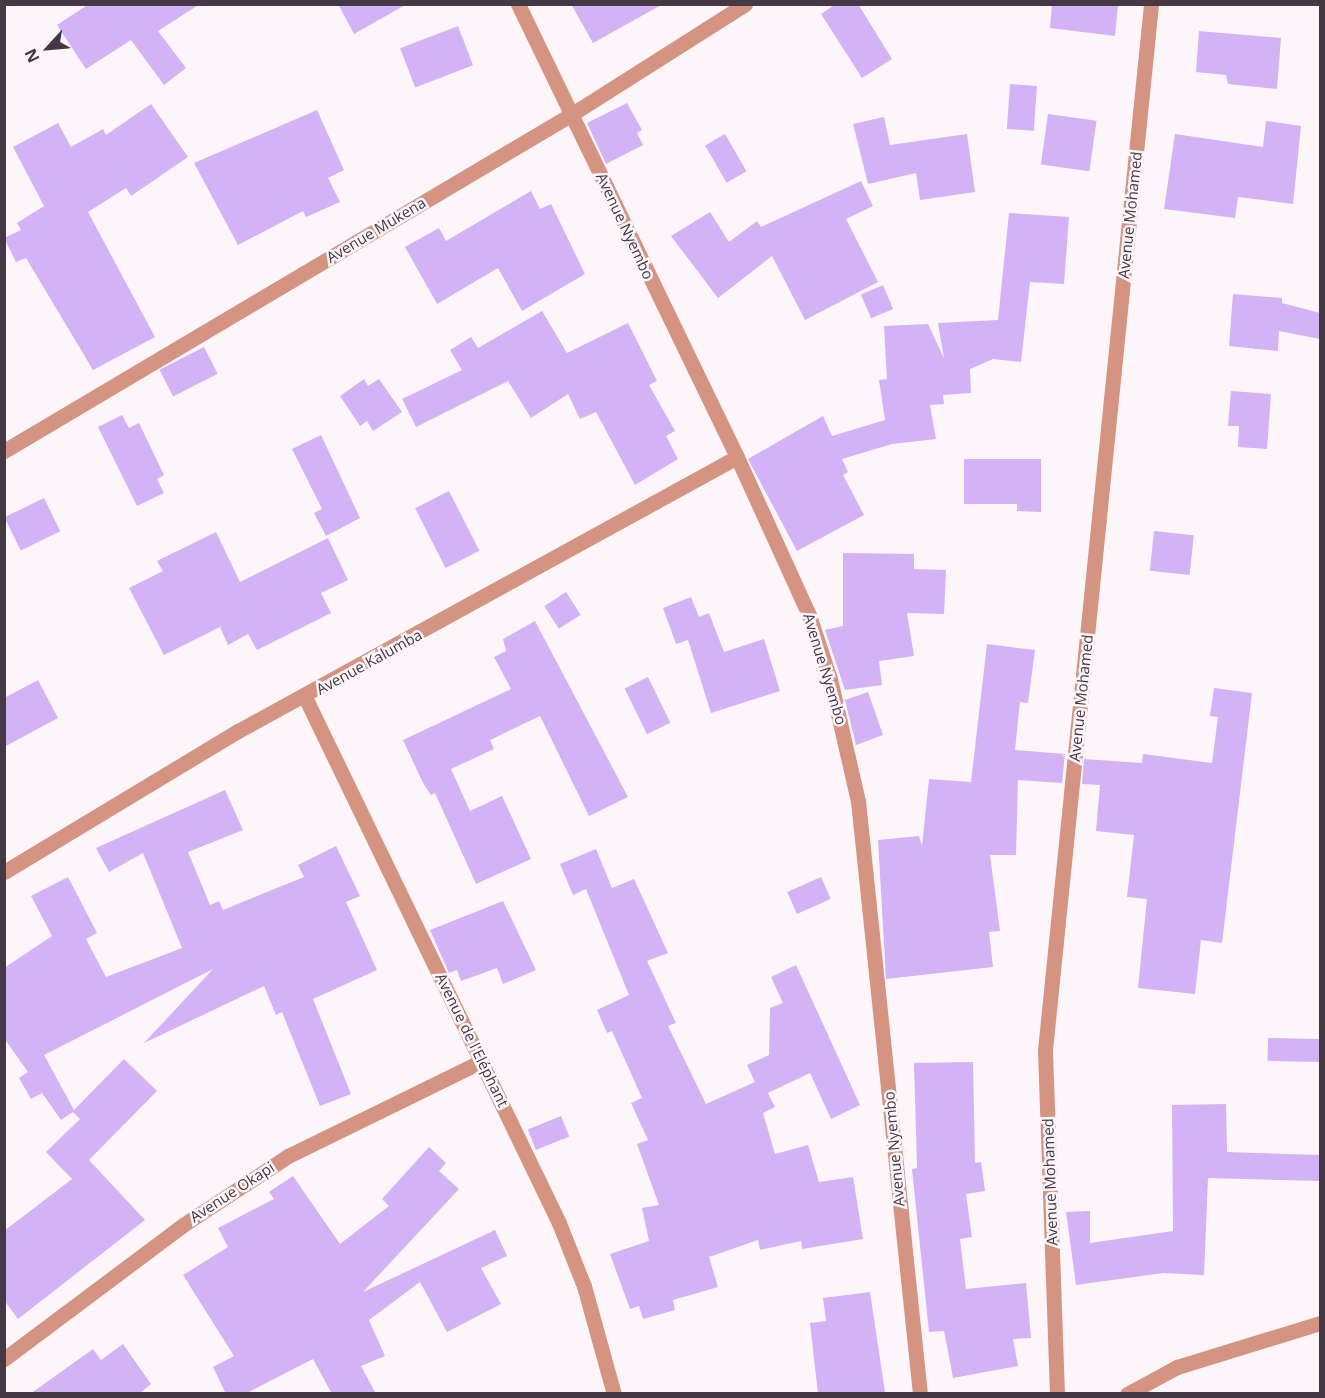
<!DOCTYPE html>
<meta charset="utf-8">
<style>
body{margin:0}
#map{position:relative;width:1325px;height:1398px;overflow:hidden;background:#fcf6fb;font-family:"Open Sans",sans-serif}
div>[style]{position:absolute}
.building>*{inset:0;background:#d3b2f6;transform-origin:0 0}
.street>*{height:15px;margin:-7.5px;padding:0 7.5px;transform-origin:7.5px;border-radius:7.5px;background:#d59481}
span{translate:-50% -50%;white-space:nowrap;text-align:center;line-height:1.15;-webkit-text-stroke:5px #fcf6fb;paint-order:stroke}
.street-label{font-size:15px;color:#433843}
.frame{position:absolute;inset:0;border:6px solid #433843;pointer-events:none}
.north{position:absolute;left:18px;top:18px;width:60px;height:60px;-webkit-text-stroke:4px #fcf6fb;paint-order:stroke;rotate:244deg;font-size:16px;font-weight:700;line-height:24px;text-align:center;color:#433843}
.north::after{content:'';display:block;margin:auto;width:21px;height:27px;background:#433843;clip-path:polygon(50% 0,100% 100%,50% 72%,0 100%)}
</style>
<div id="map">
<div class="building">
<i style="clip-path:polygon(89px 4px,200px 4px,158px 31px,186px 68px,164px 85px,131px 40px,86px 69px,57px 25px)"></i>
<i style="clip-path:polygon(338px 4px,407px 4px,354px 34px)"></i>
<i style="clip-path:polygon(571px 4px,663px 4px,593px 43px)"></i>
<i style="clip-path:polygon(836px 4px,858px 4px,892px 59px,862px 78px,821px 14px)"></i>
<i style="clip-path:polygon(1052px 4px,1118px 4px,1115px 36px,1050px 28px)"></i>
<i style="left:458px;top:26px;width:42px;height:62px;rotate:69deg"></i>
<i style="clip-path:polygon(1199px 31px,1281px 38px,1277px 89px,1228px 84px,1226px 75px,1196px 72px)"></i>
<i style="left:1010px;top:84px;width:27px;height:45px;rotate:4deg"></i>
<i style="clip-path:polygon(627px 103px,642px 130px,637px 133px,643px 145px,606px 164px,587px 123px)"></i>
<i style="clip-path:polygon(151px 104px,188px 157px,131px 196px,126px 188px,88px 212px,155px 337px,93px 370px,26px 258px,16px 262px,4px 238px,21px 230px,17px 223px,44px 206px,13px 147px,58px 123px,71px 147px,103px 129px,106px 135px)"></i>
<i style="clip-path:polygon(317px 110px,344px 170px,328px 178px,340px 202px,306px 217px,303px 211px,238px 245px,194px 163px)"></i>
<i style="left:1048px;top:114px;width:49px;height:51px;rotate:8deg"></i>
<i style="clip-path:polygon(884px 117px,890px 145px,967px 134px,975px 192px,920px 200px,916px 173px,868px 184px,853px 124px)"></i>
<i style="clip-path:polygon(1266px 121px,1301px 126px,1293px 204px,1238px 197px,1235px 218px,1164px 209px,1175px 134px,1263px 147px)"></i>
<i style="left:725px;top:134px;width:43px;height:23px;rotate:60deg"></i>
<i style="clip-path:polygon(861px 181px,873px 206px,846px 219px,878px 282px,805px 320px,772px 256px,718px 298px,671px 236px,710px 212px,729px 242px,757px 221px,761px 227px)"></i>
<i style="clip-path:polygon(531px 191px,540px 209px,551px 204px,585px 274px,522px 311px,498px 268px,437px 304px,405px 247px,439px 228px,446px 241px)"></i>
<i style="clip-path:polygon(1009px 213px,1069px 217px,1064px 284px,1030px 282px,1021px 362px,993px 359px,970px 369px,971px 393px,943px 395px,944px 404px,930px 405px,936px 439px,892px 444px,842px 459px,848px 472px,843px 475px,864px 515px,797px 551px,748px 459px,823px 416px,832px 436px,885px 420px,879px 380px,887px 379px,884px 326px,928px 324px,944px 358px,938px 323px,998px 320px)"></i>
<i style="left:883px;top:285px;width:26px;height:24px;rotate:67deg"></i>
<i style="clip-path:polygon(1233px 294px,1282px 298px,1282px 303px,1320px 313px,1320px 339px,1279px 331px,1278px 351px,1229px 346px)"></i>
<i style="clip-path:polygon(542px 311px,567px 353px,628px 323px,657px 381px,649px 385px,675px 431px,666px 436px,678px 459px,635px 485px,596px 412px,580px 419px,568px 394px,531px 418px,508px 381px,416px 427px,402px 399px,462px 370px,450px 350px,471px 337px,478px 348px)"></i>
<i style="left:204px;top:347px;width:30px;height:50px;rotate:63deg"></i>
<i style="clip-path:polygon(364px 379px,368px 386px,379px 379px,402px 412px,373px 431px,367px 421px,360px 426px,340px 396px)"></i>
<i style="clip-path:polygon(1231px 391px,1271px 394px,1267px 449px,1238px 447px,1239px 426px,1228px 426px)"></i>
<i style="clip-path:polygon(122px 415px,129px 428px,139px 423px,164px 475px,157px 479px,164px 493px,137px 506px,98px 427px)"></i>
<i style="clip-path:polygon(321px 435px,360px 518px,326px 536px,314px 513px,322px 509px,292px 449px)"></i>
<i style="clip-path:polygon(964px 459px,1041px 459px,1041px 512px,1017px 511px,1017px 504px,964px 504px)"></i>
<i style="left:449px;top:491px;width:67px;height:38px;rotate:63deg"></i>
<i style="left:44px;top:498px;width:37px;height:44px;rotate:64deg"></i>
<i style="left:1154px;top:531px;width:40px;height:40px;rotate:6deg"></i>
<i style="clip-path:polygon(216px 532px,240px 582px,328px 538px,348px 580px,321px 593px,331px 613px,257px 650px,248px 634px,228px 645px,220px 627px,164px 655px,129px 588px,163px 571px,157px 561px)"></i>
<i style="clip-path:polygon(843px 553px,914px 554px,914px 569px,946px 570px,944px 614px,907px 613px,914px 656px,879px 661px,882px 685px,845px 690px,825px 630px,843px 626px)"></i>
<i style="left:566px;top:592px;width:27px;height:26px;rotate:57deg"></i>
<i style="clip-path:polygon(691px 597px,699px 617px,709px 613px,724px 652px,764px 639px,780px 691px,711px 713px,688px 640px,676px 644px,663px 608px)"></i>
<i style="clip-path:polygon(535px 621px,628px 797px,589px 816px,540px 716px,490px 740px,494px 749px,451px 769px,470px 811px,502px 796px,531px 859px,476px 884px,435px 793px,431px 795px,423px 783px,403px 740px,511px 689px,494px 657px,506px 651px,503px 639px)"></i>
<i style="clip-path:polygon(987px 644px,1035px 650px,1028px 703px,1020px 702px,1015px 750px,1065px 754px,1062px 783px,1018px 780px,1016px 855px,990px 855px,1000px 931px,989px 932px,993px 967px,886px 979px,878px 840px,919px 836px,922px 846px,929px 779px,971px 782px)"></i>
<i style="left:648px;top:677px;width:51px;height:26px;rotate:64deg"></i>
<i style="clip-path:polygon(38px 680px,58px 718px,4px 747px,4px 698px)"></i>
<i style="clip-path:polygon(1214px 688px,1252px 693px,1222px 943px,1201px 940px,1195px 994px,1138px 988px,1147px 899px,1127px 897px,1134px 835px,1096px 831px,1100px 785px,1082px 784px,1084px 759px,1142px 763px,1143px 754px,1212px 763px,1218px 717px,1210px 716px)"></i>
<i style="clip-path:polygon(868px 692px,883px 735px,856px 745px,845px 700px)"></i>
<i style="clip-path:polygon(225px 790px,243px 830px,188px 852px,210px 905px,219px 901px,223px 910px,304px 877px,298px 865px,336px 846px,360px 896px,346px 902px,377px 970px,313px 999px,351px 1094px,320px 1106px,282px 1012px,276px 1015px,264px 986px,144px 1043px,213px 969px,44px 1055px,74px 1110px,124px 1059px,157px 1091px,89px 1160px,145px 1220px,18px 1319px,4px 1300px,4px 1231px,72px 1179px,46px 1152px,80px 1119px,73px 1112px,61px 1120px,42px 1093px,31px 1099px,19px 1078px,28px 1072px,4px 1038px,4px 968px,52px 936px,31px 896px,68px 877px,97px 933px,86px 939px,106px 977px,182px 948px,143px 853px,109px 872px,96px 848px)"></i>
<i style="clip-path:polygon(596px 849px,612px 888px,634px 879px,668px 953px,647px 961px,676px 1023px,668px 1026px,706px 1104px,755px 1082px,747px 1065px,769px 1055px,770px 1008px,783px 1003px,771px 977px,796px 965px,860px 1105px,831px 1119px,810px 1073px,768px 1093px,775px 1107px,763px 1113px,775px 1154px,808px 1145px,819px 1182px,853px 1177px,863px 1239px,802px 1249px,801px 1241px,760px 1250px,758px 1240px,709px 1257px,718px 1287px,673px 1300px,675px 1310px,643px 1319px,639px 1306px,630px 1309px,610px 1254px,649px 1241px,642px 1208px,659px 1205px,637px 1144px,648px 1140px,631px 1103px,642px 1098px,612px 1031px,607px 1033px,597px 1010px,629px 995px,586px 889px,573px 895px,560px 864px)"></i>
<i style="left:821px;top:877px;width:24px;height:37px;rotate:66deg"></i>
<i style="clip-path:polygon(503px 901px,536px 970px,503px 984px,497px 968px,461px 981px,457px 970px,449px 973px,430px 930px)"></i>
<i style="left:1268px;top:1038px;width:52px;height:23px;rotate:1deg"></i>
<i style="clip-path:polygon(973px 1062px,975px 1163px,981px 1162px,985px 1191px,966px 1194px,972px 1237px,960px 1239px,966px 1289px,1026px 1283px,1031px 1338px,1013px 1339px,1018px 1366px,953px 1378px,944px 1331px,929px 1332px,912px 1169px,917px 1168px,914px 1063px)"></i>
<i style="clip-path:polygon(1226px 1104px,1227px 1152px,1320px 1155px,1320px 1181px,1208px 1178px,1204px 1275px,1163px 1273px,1076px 1285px,1066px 1212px,1090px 1211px,1090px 1243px,1173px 1231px,1172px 1105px)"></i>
<i style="left:561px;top:1116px;width:22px;height:36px;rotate:68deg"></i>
<i style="clip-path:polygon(429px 1147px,446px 1163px,439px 1171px,459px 1189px,363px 1292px,495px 1230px,507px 1256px,481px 1268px,501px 1304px,447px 1332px,420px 1282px,369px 1320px,385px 1356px,361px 1366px,376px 1394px,332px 1394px,313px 1359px,245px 1394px,226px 1394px,213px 1367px,234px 1356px,183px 1275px,228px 1247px,218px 1228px,274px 1199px,269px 1192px,293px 1176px,340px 1244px,389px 1206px,382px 1199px)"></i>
<i style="clip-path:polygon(870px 1292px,885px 1392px,818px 1394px,810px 1323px,826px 1321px,823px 1298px)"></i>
<i style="clip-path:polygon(123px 1344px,151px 1384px,139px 1394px,30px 1394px,93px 1349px,101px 1360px)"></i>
</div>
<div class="street">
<i style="left:518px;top:4px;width:503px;rotate:64.2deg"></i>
<i style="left:737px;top:457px;width:174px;rotate:65.5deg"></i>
<i style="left:809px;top:615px;width:67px;rotate:71.8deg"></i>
<i style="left:830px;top:679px;width:125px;rotate:77.1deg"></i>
<i style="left:858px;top:801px;width:596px;rotate:84.03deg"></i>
<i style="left:4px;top:451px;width:660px;rotate:-30.68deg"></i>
<i style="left:572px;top:114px;width:205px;rotate:-32.4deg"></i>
<i style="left:305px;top:697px;width:584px;rotate:64.22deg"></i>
<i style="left:559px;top:1223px;width:68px;rotate:68.4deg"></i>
<i style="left:584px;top:1286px;width:112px;rotate:74.5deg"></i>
<i style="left:4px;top:872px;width:273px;rotate:-31.1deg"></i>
<i style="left:238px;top:731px;width:569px;rotate:-28.77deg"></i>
<i style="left:4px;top:1359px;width:224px;rotate:-36.8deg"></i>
<i style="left:183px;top:1225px;width:126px;rotate:-33.3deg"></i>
<i style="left:288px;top:1156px;width:216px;rotate:-26.1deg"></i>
<i style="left:1057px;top:1394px;width:344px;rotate:-92deg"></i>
<i style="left:1045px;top:1050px;width:1051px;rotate:-84.21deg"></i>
<i style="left:1127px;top:1394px;width:57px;rotate:-28.4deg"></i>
<i style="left:1177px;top:1367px;width:150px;rotate:-17.1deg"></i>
</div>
<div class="street-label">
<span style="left:1130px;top:215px;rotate:-84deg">Avenue Mohamed</span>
<span style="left:625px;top:226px;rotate:65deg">Avenue Nyembo</span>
<span style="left:376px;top:230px;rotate:-31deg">Avenue Mukena</span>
<span style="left:369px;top:662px;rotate:-29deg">Avenue Kalumba</span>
<span style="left:825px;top:669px;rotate:73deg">Avenue Nyembo</span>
<span style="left:1081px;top:698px;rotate:-84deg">Avenue Mohamed</span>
<span style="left:472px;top:1040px;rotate:64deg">Avenue de l'Eléphant</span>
<span style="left:894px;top:1149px;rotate:-95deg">Avenue Nyembo</span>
<span style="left:1050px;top:1182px;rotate:-92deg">Avenue Mohamed</span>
<span style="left:232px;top:1192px;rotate:-33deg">Avenue Okapi</span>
</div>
<div class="frame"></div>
<div class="north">N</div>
</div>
